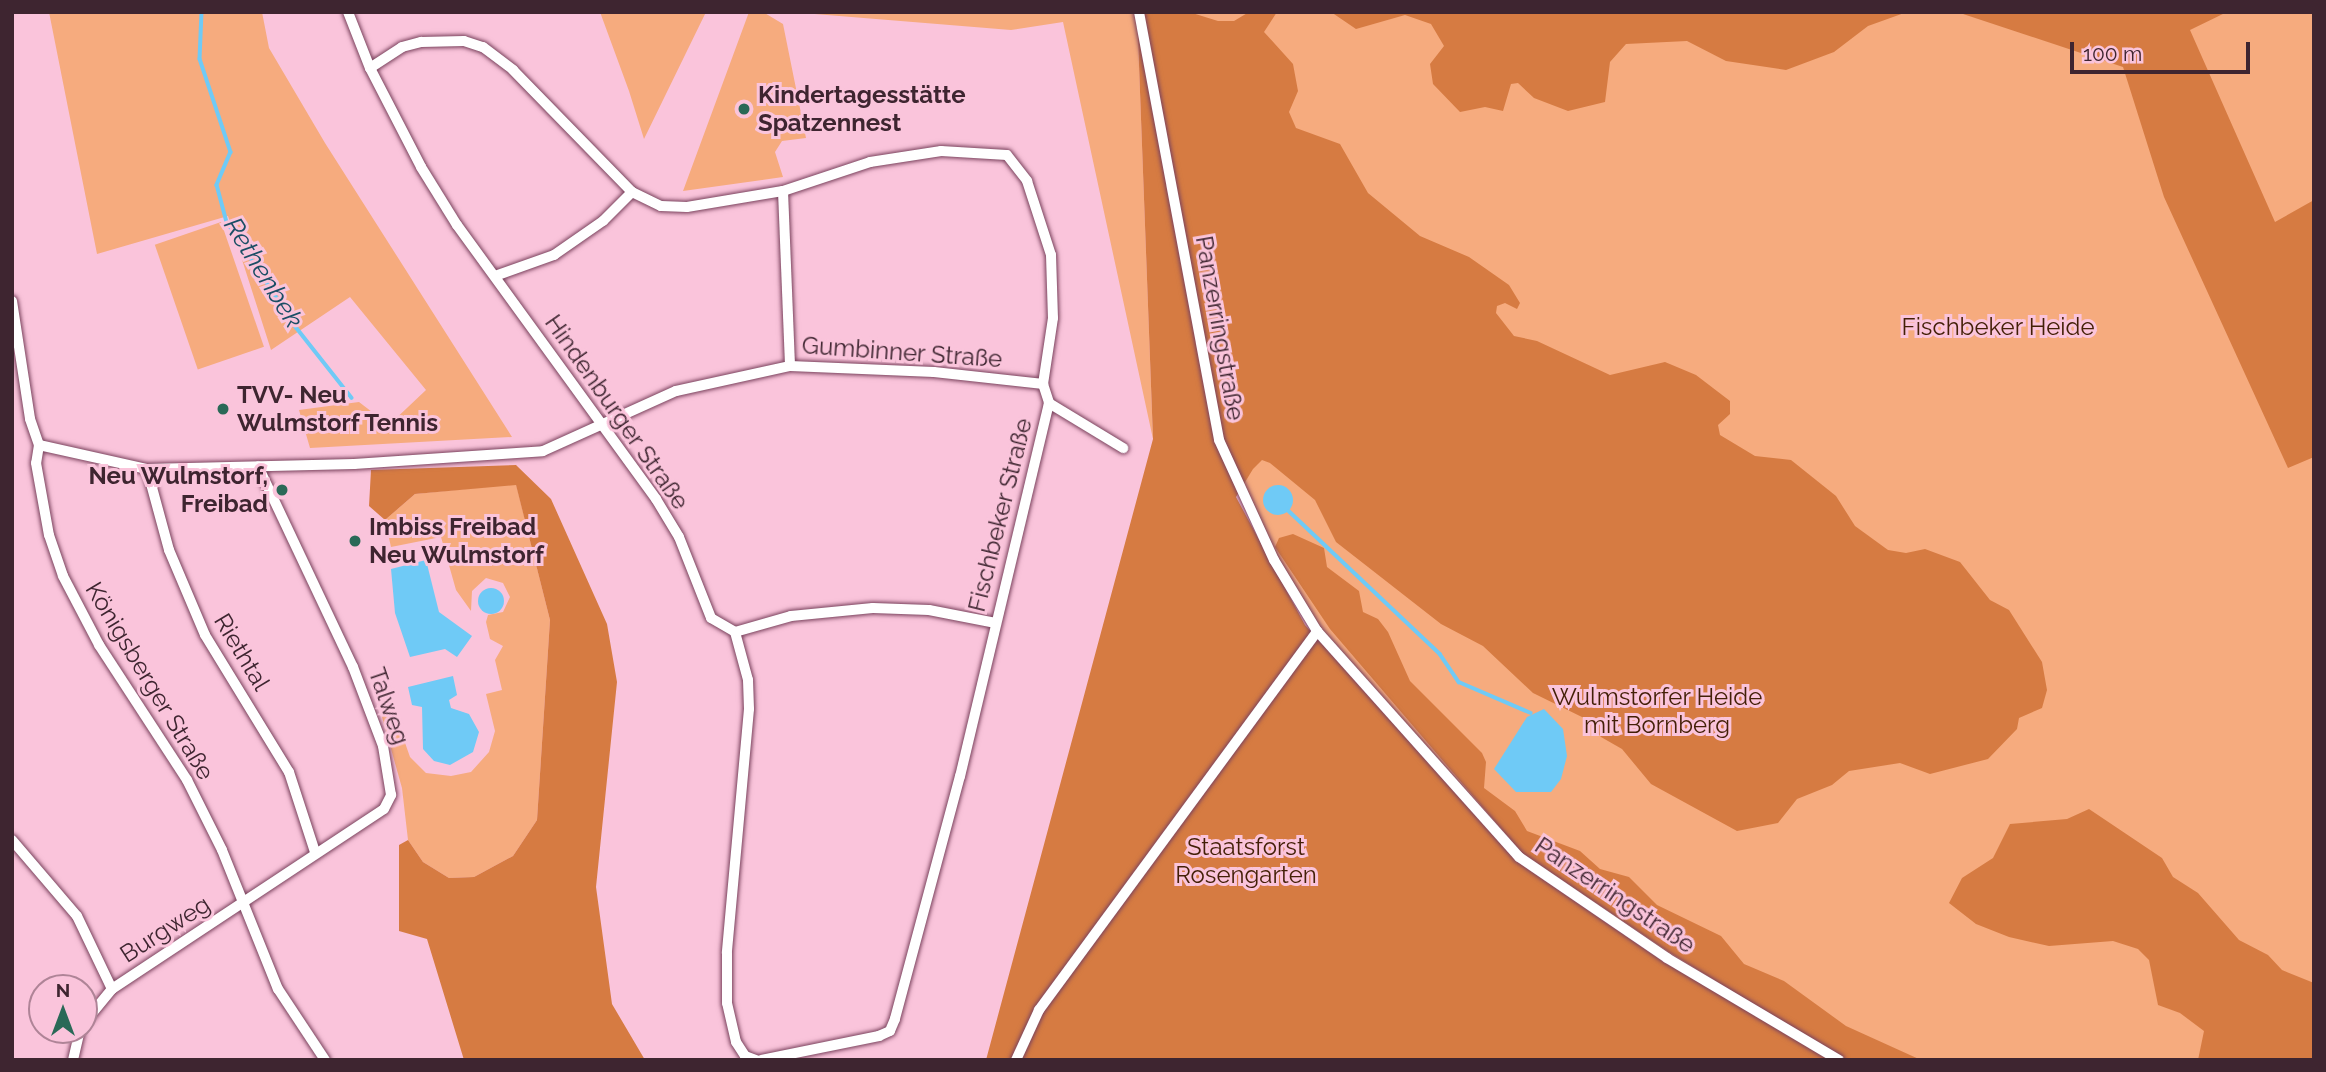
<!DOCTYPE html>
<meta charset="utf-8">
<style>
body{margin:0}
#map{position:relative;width:2326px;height:1072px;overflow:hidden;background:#fac4db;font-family:Raleway,sans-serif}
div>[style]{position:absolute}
.green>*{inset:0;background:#f6ab7e;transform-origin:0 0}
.forest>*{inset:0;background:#d67b42}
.water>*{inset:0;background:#6fcaf6}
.round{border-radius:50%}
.stream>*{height:3.5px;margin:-1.75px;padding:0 1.75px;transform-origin:1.75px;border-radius:1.75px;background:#6fcaf6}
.roads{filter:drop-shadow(0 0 2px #7a425d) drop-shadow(0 0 2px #7a425d)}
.street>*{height:10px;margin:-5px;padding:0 5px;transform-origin:5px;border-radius:5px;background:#fff}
.dots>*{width:19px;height:19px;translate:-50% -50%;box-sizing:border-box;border:4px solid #fac4db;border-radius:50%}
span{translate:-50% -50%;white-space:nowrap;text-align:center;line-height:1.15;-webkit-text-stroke:6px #fac4db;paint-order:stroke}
.poi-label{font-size:24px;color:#3e2530;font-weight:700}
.left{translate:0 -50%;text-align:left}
.right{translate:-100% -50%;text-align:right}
.park-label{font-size:24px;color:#431f06}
.street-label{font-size:24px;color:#3e2530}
.water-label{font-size:26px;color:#1b4e65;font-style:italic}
.frame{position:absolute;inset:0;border:14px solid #3e2530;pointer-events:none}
.north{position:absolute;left:28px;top:974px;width:70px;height:70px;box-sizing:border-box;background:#fac4db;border:2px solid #af8497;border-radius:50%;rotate:0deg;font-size:19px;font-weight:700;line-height:28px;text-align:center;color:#3e2530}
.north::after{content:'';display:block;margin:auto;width:24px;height:32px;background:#2a6957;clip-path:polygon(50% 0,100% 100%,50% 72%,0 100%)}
.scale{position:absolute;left:2070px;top:42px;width:180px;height:32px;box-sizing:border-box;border:4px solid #3e2530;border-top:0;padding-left:9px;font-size:21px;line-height:24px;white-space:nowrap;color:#3e2530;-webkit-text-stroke:5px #fac4db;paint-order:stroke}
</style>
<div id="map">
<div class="green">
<i style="clip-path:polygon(49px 12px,262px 12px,269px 48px,325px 143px,512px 437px,310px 448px,299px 410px,359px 402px,389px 425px,426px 390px,350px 297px,271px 350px,228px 216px,97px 254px)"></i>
<i style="clip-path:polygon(600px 12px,706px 12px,644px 139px,629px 91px)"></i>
<i style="clip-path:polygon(749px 12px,763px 12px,783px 24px,806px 138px,782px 141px,775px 152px,783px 177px,683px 191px)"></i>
<i style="clip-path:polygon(790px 12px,1137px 12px,1153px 439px,1063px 22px,1011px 30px)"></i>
<i style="clip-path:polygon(1147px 12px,2314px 12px,2314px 1060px,1629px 1060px,1667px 958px,1519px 857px,1317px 631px,1236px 480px)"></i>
<i style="left:221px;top:222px;width:132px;height:70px;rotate:71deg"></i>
<i style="clip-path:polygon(516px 484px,550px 620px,537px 820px,513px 856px,474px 877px,449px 878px,423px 862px,408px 840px,402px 788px,373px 685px,384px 683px,410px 757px,426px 773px,451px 776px,471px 772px,489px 752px,495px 731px,486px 694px,502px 690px,495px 660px,503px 646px,490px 639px,486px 622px,488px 615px,503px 612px,510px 597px,503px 583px,486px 578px,472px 591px,471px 611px,456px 590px,441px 537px,391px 547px,385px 520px,415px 494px)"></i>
</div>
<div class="forest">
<i style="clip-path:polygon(1137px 12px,1189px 12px,1218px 21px,1234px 21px,1249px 12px,1277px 12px,1264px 32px,1293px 64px,1298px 91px,1289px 112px,1296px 128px,1340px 144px,1368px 193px,1420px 236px,1469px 257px,1509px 285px,1520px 303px,1517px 309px,1505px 303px,1497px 306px,1496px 313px,1514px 336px,1537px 341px,1610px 375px,1665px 362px,1696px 375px,1730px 401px,1730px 414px,1718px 425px,1720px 435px,1755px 456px,1791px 460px,1836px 496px,1855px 526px,1888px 550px,1906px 553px,1925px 549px,1960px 562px,1990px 600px,2009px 610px,2042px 662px,2047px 690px,2042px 708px,2019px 718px,2017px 729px,1988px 759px,1930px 774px,1900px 763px,1849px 771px,1832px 785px,1797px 799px,1778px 823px,1737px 831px,1651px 784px,1622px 749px,1601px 737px,1586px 719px,1533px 693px,1483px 646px,1441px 624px,1336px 542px,1315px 500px,1270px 463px,1262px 460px,1253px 469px,1236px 497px,1305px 625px,1516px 861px,1665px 963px,1834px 1060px,986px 1060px,1153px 439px)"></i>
<i style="clip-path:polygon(1331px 12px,1907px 12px,1868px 26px,1834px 52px,1786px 70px,1726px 61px,1687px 41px,1626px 44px,1610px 62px,1605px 102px,1568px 111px,1534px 98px,1518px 83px,1511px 84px,1503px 111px,1485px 107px,1460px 112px,1433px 84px,1430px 64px,1444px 46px,1431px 24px,1405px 15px,1356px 29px)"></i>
<i style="clip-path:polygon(1957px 12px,2227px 12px,2190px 30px,2275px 222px,2314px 200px,2314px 457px,2288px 468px,2164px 197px,2123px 67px)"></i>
<i style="clip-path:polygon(516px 465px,551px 499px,607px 624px,617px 682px,596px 887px,612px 1004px,645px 1060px,464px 1060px,427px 939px,399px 931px,399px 845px,408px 840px,423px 862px,449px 878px,474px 877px,513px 856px,537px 820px,550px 620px,516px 485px,415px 494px,385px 520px,369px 506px,371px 470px)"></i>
<i style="clip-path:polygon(1293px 534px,1324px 548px,1327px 567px,1359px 591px,1363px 612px,1378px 619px,1388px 632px,1410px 681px,1482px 753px,1486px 762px,1484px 788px,1515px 811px,1527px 831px,1580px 851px,1600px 869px,1629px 877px,1657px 905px,1721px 936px,1744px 964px,1784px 981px,1846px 1026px,1921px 1060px,1844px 1060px,1669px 952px,1522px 853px,1330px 629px,1275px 547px,1279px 538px)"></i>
<i style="clip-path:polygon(2089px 809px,2162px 858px,2173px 877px,2198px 893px,2239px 940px,2268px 955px,2282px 970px,2314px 983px,2314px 1060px,2198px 1060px,2204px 1031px,2180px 1013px,2158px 1005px,2149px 960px,2138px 949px,2113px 941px,2049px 946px,2009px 937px,1976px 924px,1949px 903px,1962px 878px,1993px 858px,2010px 824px,2067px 819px)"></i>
</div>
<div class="water">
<i class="round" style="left:1263px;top:485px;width:30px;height:30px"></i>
<i style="clip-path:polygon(426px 560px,439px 612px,472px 636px,457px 657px,445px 649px,410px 657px,395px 613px,391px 569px)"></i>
<i class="round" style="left:478px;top:588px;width:26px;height:26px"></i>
<i style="clip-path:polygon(453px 676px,457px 695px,449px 700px,451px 708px,469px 714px,479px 732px,473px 752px,450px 765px,434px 761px,423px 749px,422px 707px,412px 705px,408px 687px)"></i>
<i style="clip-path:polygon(1544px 709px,1563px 729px,1567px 756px,1561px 779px,1551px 792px,1516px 792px,1494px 769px,1527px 717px)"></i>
</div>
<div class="stream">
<i style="left:202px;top:12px;width:47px;rotate:92.4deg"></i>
<i style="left:200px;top:59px;width:98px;rotate:71.6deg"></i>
<i style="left:231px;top:152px;width:36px;rotate:113deg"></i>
<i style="left:217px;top:185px;width:38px;rotate:75deg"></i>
<i style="left:227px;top:222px;width:126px;rotate:56.7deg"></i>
<i style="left:296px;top:327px;width:90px;rotate:51.7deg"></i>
<i style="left:1289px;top:511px;width:208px;rotate:43.4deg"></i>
<i style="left:1440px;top:654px;width:34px;rotate:56deg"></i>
<i style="left:1459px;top:682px;width:78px;rotate:23.3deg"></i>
</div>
<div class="roads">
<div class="street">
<i style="left:348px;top:12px;width:60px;rotate:68.6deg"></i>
<i style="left:370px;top:68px;width:111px;rotate:62.7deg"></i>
<i style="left:421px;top:167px;width:68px;rotate:58.2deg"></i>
<i style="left:457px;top:225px;width:339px;rotate:54deg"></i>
<i style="left:656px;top:499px;width:44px;rotate:58.8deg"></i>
<i style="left:679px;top:537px;width:87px;rotate:68.4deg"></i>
<i style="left:711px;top:618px;width:28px;rotate:30deg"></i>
<i style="left:735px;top:632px;width:50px;rotate:74.8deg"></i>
<i style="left:748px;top:680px;width:29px;rotate:88deg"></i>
<i style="left:749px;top:709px;width:245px;rotate:95.2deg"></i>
<i style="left:727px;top:953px;width:50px;rotate:90deg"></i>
<i style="left:727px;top:1003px;width:40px;rotate:77deg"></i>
<i style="left:736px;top:1042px;width:17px;rotate:57deg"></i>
<i style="left:745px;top:1056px;width:12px;rotate:20deg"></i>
<i style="left:1139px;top:12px;width:435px;rotate:79.4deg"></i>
<i style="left:1219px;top:440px;width:132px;rotate:65.4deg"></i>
<i style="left:1274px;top:560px;width:83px;rotate:58.8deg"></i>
<i style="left:1317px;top:631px;width:303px;rotate:48.2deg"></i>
<i style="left:1519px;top:857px;width:179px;rotate:34.3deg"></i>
<i style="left:1667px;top:958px;width:200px;rotate:30.7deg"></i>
<i style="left:370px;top:68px;width:38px;rotate:-33deg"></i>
<i style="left:402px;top:47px;width:20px;rotate:-15deg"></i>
<i style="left:421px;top:42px;width:43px;rotate:-1.3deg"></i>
<i style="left:464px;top:41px;width:20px;rotate:18deg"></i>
<i style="left:483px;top:47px;width:38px;rotate:37deg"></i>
<i style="left:513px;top:70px;width:170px;rotate:45.7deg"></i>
<i style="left:632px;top:192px;width:32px;rotate:26deg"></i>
<i style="left:661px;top:206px;width:26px;rotate:2deg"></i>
<i style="left:687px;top:207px;width:97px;rotate:-9.5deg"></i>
<i style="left:783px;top:191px;width:92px;rotate:-18.4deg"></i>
<i style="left:870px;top:162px;width:72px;rotate:-8.8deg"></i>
<i style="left:941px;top:151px;width:66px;rotate:3.5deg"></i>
<i style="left:1007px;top:155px;width:33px;rotate:52deg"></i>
<i style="left:1027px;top:181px;width:78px;rotate:72deg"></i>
<i style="left:1051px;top:255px;width:63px;rotate:88.2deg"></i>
<i style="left:1053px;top:318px;width:67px;rotate:98.6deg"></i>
<i style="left:1043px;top:384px;width:20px;rotate:72deg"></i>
<i style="left:1049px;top:403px;width:383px;rotate:103.4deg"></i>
<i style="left:960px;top:776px;width:252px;rotate:105deg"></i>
<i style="left:895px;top:1019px;width:13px;rotate:113deg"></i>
<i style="left:890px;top:1031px;width:12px;rotate:156deg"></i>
<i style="left:879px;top:1036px;width:120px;rotate:168.5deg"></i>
<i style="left:783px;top:191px;width:175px;rotate:87.7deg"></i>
<i style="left:495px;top:276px;width:63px;rotate:-19.6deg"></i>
<i style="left:554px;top:255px;width:60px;rotate:-34.8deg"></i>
<i style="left:603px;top:221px;width:41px;rotate:-45deg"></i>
<i style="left:12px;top:301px;width:119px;rotate:81.3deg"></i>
<i style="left:30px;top:419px;width:28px;rotate:71deg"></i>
<i style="left:39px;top:445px;width:18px;rotate:99deg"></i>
<i style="left:36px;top:463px;width:73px;rotate:79.8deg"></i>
<i style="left:49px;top:535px;width:43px;rotate:71.1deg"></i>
<i style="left:63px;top:576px;width:78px;rotate:62.4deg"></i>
<i style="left:99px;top:645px;width:161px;rotate:56.9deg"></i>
<i style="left:187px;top:780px;width:78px;rotate:63.4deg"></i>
<i style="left:222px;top:850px;width:150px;rotate:68.1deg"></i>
<i style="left:278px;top:989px;width:85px;rotate:56.5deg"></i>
<i style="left:1049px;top:403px;width:87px;rotate:31.3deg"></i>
<i style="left:39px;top:445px;width:111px;rotate:12.5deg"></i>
<i style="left:147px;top:469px;width:207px;rotate:-1.4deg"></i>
<i style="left:354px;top:464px;width:189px;rotate:-3.9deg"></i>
<i style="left:543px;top:451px;width:146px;rotate:-24.3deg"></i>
<i style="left:676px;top:391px;width:117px;rotate:-12.4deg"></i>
<i style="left:790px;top:366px;width:144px;rotate:2.4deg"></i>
<i style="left:934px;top:372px;width:110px;rotate:6.3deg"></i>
<i style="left:147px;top:469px;width:84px;rotate:74.8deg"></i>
<i style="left:169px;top:550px;width:92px;rotate:67deg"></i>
<i style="left:205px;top:635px;width:161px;rotate:58.5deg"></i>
<i style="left:289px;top:772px;width:84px;rotate:72deg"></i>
<i style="left:735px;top:632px;width:58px;rotate:-15.9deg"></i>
<i style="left:791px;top:616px;width:82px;rotate:-5.6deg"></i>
<i style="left:873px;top:608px;width:56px;rotate:2deg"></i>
<i style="left:929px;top:610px;width:68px;rotate:11deg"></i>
<i style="left:12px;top:840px;width:100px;rotate:49.5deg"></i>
<i style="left:77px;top:916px;width:81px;rotate:64.4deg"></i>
<i style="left:84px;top:1023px;width:44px;rotate:-50.5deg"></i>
<i style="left:112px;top:989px;width:326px;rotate:-33.5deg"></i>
<i style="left:384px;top:809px;width:16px;rotate:-63deg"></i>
<i style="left:391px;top:795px;width:50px;rotate:-99.3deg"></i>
<i style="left:383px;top:746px;width:85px;rotate:-110.8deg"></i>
<i style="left:353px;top:667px;width:222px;rotate:-115.3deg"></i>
<i style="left:73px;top:1060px;width:31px;rotate:-77deg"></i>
<i style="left:1016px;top:1060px;width:55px;rotate:-65.3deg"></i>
<i style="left:1039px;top:1010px;width:470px;rotate:-53.7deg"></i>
</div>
</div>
<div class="dots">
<i style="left:744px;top:109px;background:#2a6957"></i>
<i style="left:223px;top:409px;background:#2a6957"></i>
<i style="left:282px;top:490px;background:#2a6957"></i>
<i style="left:355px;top:541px;background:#2a6957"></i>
</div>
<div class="poi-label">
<span class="left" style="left:758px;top:109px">Kindertagesstätte<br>Spatzennest</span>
<span class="left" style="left:237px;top:409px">TVV- Neu<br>Wulmstorf Tennis</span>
<span class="right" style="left:268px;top:490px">Neu Wulmstorf,<br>Freibad</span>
<span class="left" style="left:369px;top:541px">Imbiss Freibad<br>Neu Wulmstorf</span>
</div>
<div class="park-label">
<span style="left:1998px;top:327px">Fischbeker Heide</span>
<span style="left:1657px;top:711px">Wulmstorfer Heide<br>mit Bornberg</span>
<span style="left:1246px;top:861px">Staatsforst<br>Rosengarten</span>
</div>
<div class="street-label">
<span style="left:1220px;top:328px;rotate:80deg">Panzerringstraße</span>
<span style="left:902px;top:352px;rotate:4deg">Gumbinner Straße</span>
<span style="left:617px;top:412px;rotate:55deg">Hindenburger Straße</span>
<span style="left:1000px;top:515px;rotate:-76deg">Fischbeker Straße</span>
<span style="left:242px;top:652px;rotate:59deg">Riethtal</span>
<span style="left:150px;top:681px;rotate:59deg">Königsberger Straße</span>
<span style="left:389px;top:706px;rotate:71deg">Talweg</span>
<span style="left:1615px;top:895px;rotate:34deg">Panzerringstraße</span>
<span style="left:165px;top:929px;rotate:-33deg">Burgweg</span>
</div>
<div class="water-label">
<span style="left:263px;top:273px;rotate:58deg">Rethenbek</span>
</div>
<div class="frame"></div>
<div class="north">N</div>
<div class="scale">100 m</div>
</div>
